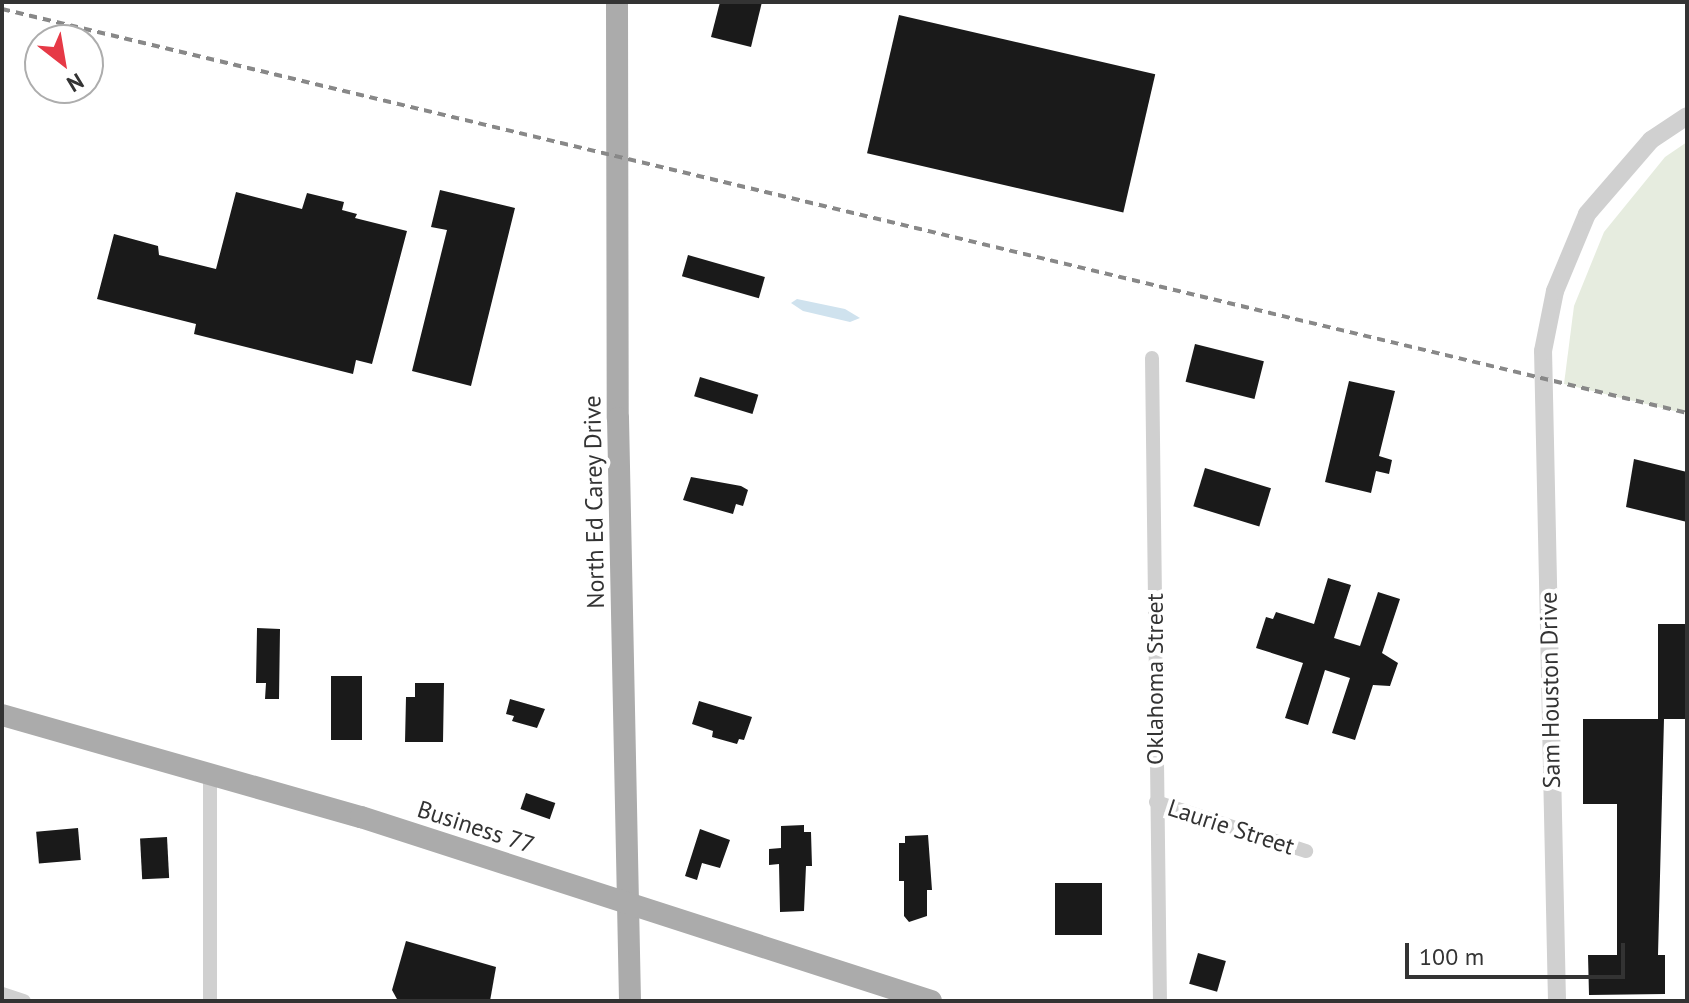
<!DOCTYPE html>
<style>
body{margin:0}
#map{position:relative;width:1689px;height:1003px;overflow:hidden;background:#fff;font-family:"PT Sans",sans-serif}
div>[style]{position:absolute}
.green>*{inset:0;background:#e6ecdf}
.water>*{inset:0;background:#cfe2ee}
.building>*{inset:0;background:#1a1a1a;transform-origin:0 0}
.minor>*{height:14px;margin:-7px;padding:0 7px;transform-origin:7px;border-radius:7px;background:#d0d0d0}
.tertiary>*{height:18px;margin:-9px;padding:0 9px;transform-origin:9px;border-radius:9px;background:#d0d0d0}
.primary>*{height:22px;margin:-11px;padding:0 11px;transform-origin:11px;border-radius:11px;background:#ababab}
.rail>*{height:4px;margin-top:-2px;transform-origin:0;background:repeating-linear-gradient(90deg,#888 0 8px,transparent 0 14px)}
span{translate:-50% -50%;white-space:nowrap;text-align:center;line-height:1.15;-webkit-text-stroke:8px #fff;paint-order:stroke}
.street-label{font-size:24px;color:#333}
.frame{position:absolute;inset:0;border:4px solid #333;pointer-events:none}
.north{position:absolute;left:24px;top:24px;width:80px;height:80px;box-sizing:border-box;background:#fff;border:2px solid #adadad;border-radius:50%;rotate:149deg;font-size:22px;font-weight:700;line-height:32px;text-align:center;color:#333}
.north::after{content:'';display:block;margin:auto;width:28px;height:36px;background:#e63946;clip-path:polygon(50% 0,100% 100%,50% 72%,0 100%)}
.scale{position:absolute;left:1405px;top:943px;width:220px;height:36px;box-sizing:border-box;border:4px solid #333;border-top:0;padding-left:10px;font-size:24px;line-height:28px;white-space:nowrap;color:#333;-webkit-text-stroke:6px #fff;paint-order:stroke}
</style>
<div id="map">
<div class="green">
<i style="clip-path:polygon(1687px 142px,1687px 414px,1564px 384px,1574px 306px,1604px 232px,1665px 157px)"></i>
</div>
<div class="water">
<i style="clip-path:polygon(797px 299px,845px 309px,860px 318px,850px 322px,803px 311px,791px 303px)"></i>
</div>
<div class="building">
<i style="clip-path:polygon(720px 2px,762px 2px,751px 47px,711px 37px)"></i>
<i style="left:899px;top:15px;width:263px;height:142px;rotate:13deg"></i>
<i style="clip-path:polygon(440px 190px,515px 208px,471px 386px,412px 371px,447px 230px,431px 227px)"></i>
<i style="clip-path:polygon(236px 192px,302px 209px,307px 193px,344px 202px,342px 210px,357px 214px,355px 218px,407px 231px,372px 364px,356px 360px,353px 374px,194px 334px,196px 324px,97px 299px,114px 234px,158px 246px,159px 255px,216px 269px)"></i>
<i style="left:688px;top:255px;width:80px;height:22px;rotate:16deg"></i>
<i style="left:1195px;top:344px;width:71px;height:39px;rotate:14deg"></i>
<i style="left:700px;top:377px;width:61px;height:20px;rotate:17deg"></i>
<i style="clip-path:polygon(1349px 381px,1395px 391px,1379px 456px,1392px 460px,1389px 474px,1376px 471px,1371px 493px,1325px 482px)"></i>
<i style="clip-path:polygon(1634px 459px,1687px 472px,1687px 522px,1626px 507px)"></i>
<i style="left:1205px;top:468px;width:69px;height:40px;rotate:17deg"></i>
<i style="clip-path:polygon(691px 477px,741px 486px,748px 490px,743px 506px,736px 504px,733px 514px,683px 500px)"></i>
<i style="clip-path:polygon(1328px 578px,1351px 585px,1334px 638px,1360px 646px,1378px 592px,1400px 599px,1382px 653px,1398px 663px,1390px 686px,1373px 685px,1355px 740px,1332px 733px,1350px 678px,1325px 670px,1308px 725px,1285px 718px,1303px 663px,1256px 648px,1266px 617px,1273px 619px,1276px 612px,1314px 624px)"></i>
<i style="left:1658px;top:624px;width:29px;height:95px"></i>
<i style="clip-path:polygon(257px 628px,280px 629px,279px 699px,265px 699px,266px 683px,256px 683px)"></i>
<i style="left:362px;top:676px;width:64px;height:31px;rotate:90deg"></i>
<i style="clip-path:polygon(415px 683px,444px 683px,443px 742px,405px 742px,406px 697px,415px 697px)"></i>
<i style="clip-path:polygon(510px 699px,545px 709px,537px 728px,512px 721px,514px 716px,506px 714px)"></i>
<i style="clip-path:polygon(699px 701px,752px 717px,744px 740px,739px 739px,737px 744px,712px 737px,713px 731px,692px 724px)"></i>
<i style="clip-path:polygon(1583px 719px,1664px 719px,1658px 955px,1665px 955px,1665px 994px,1589px 995px,1588px 955px,1617px 955px,1617px 804px,1583px 804px)"></i>
<i style="left:526px;top:793px;width:31px;height:17px;rotate:19deg"></i>
<i style="clip-path:polygon(804px 825px,804px 832px,811px 832px,812px 866px,806px 866px,804px 911px,780px 912px,779px 864px,769px 865px,769px 849px,781px 848px,781px 826px)"></i>
<i style="left:78px;top:828px;width:32px;height:42px;rotate:85deg"></i>
<i style="clip-path:polygon(700px 829px,730px 840px,720px 868px,702px 863px,697px 880px,685px 876px)"></i>
<i style="clip-path:polygon(928px 835px,932px 890px,927px 890px,927px 916px,909px 922px,904px 916px,904px 881px,899px 881px,899px 843px,905px 843px,905px 836px)"></i>
<i style="left:167px;top:837px;width:41px;height:27px;rotate:87deg"></i>
<i style="left:1055px;top:883px;width:47px;height:52px"></i>
<i style="clip-path:polygon(406px 941px,496px 967px,490px 1001px,398px 1001px,392px 990px)"></i>
<i style="left:1198px;top:953px;width:29px;height:32px;rotate:16deg"></i>
</div>
<div class="minor">
<i style="left:1152px;top:358px;width:643px;rotate:89.29deg"></i>
<i style="left:210px;top:775px;width:226px;rotate:90deg"></i>
<i style="left:1156px;top:802px;width:158px;rotate:18.1deg"></i>
<i style="left:2px;top:994px;width:23px;rotate:18deg"></i>
</div>
<div class="tertiary">
<i style="left:1557px;top:1001px;width:650px;rotate:-91.23deg"></i>
<i style="left:1543px;top:351px;width:61px;rotate:-78.7deg"></i>
<i style="left:1555px;top:291px;width:83px;rotate:-67.4deg"></i>
<i style="left:1587px;top:214px;width:98px;rotate:-49.1deg"></i>
<i style="left:1651px;top:140px;width:43px;rotate:-33.7deg"></i>
</div>
<div class="primary">
<i style="left:617px;top:2px;width:416px;rotate:89.9deg"></i>
<i style="left:618px;top:418px;width:583px;rotate:88.82deg"></i>
<i style="left:2px;top:715px;width:373px;rotate:15.9deg"></i>
<i style="left:361px;top:817px;width:599px;rotate:17.89deg"></i>
</div>
<div class="rail">
<i style="left:2px;top:9px;width:1733px;rotate:13.48deg"></i>
</div>
<div class="street-label">
<span style="left:594px;top:502px;rotate:-91deg">North Ed Carey Drive</span>
<span style="left:1155px;top:679px;rotate:-90deg">Oklahoma Street</span>
<span style="left:1550px;top:690px;rotate:-91deg">Sam Houston Drive</span>
<span style="left:476px;top:827px;rotate:18deg">Business 77</span>
<span style="left:1231px;top:827px;rotate:18deg">Laurie Street</span>
</div>
<div class="frame"></div>
<div class="north">N</div>
<div class="scale">100 m</div>
</div>
